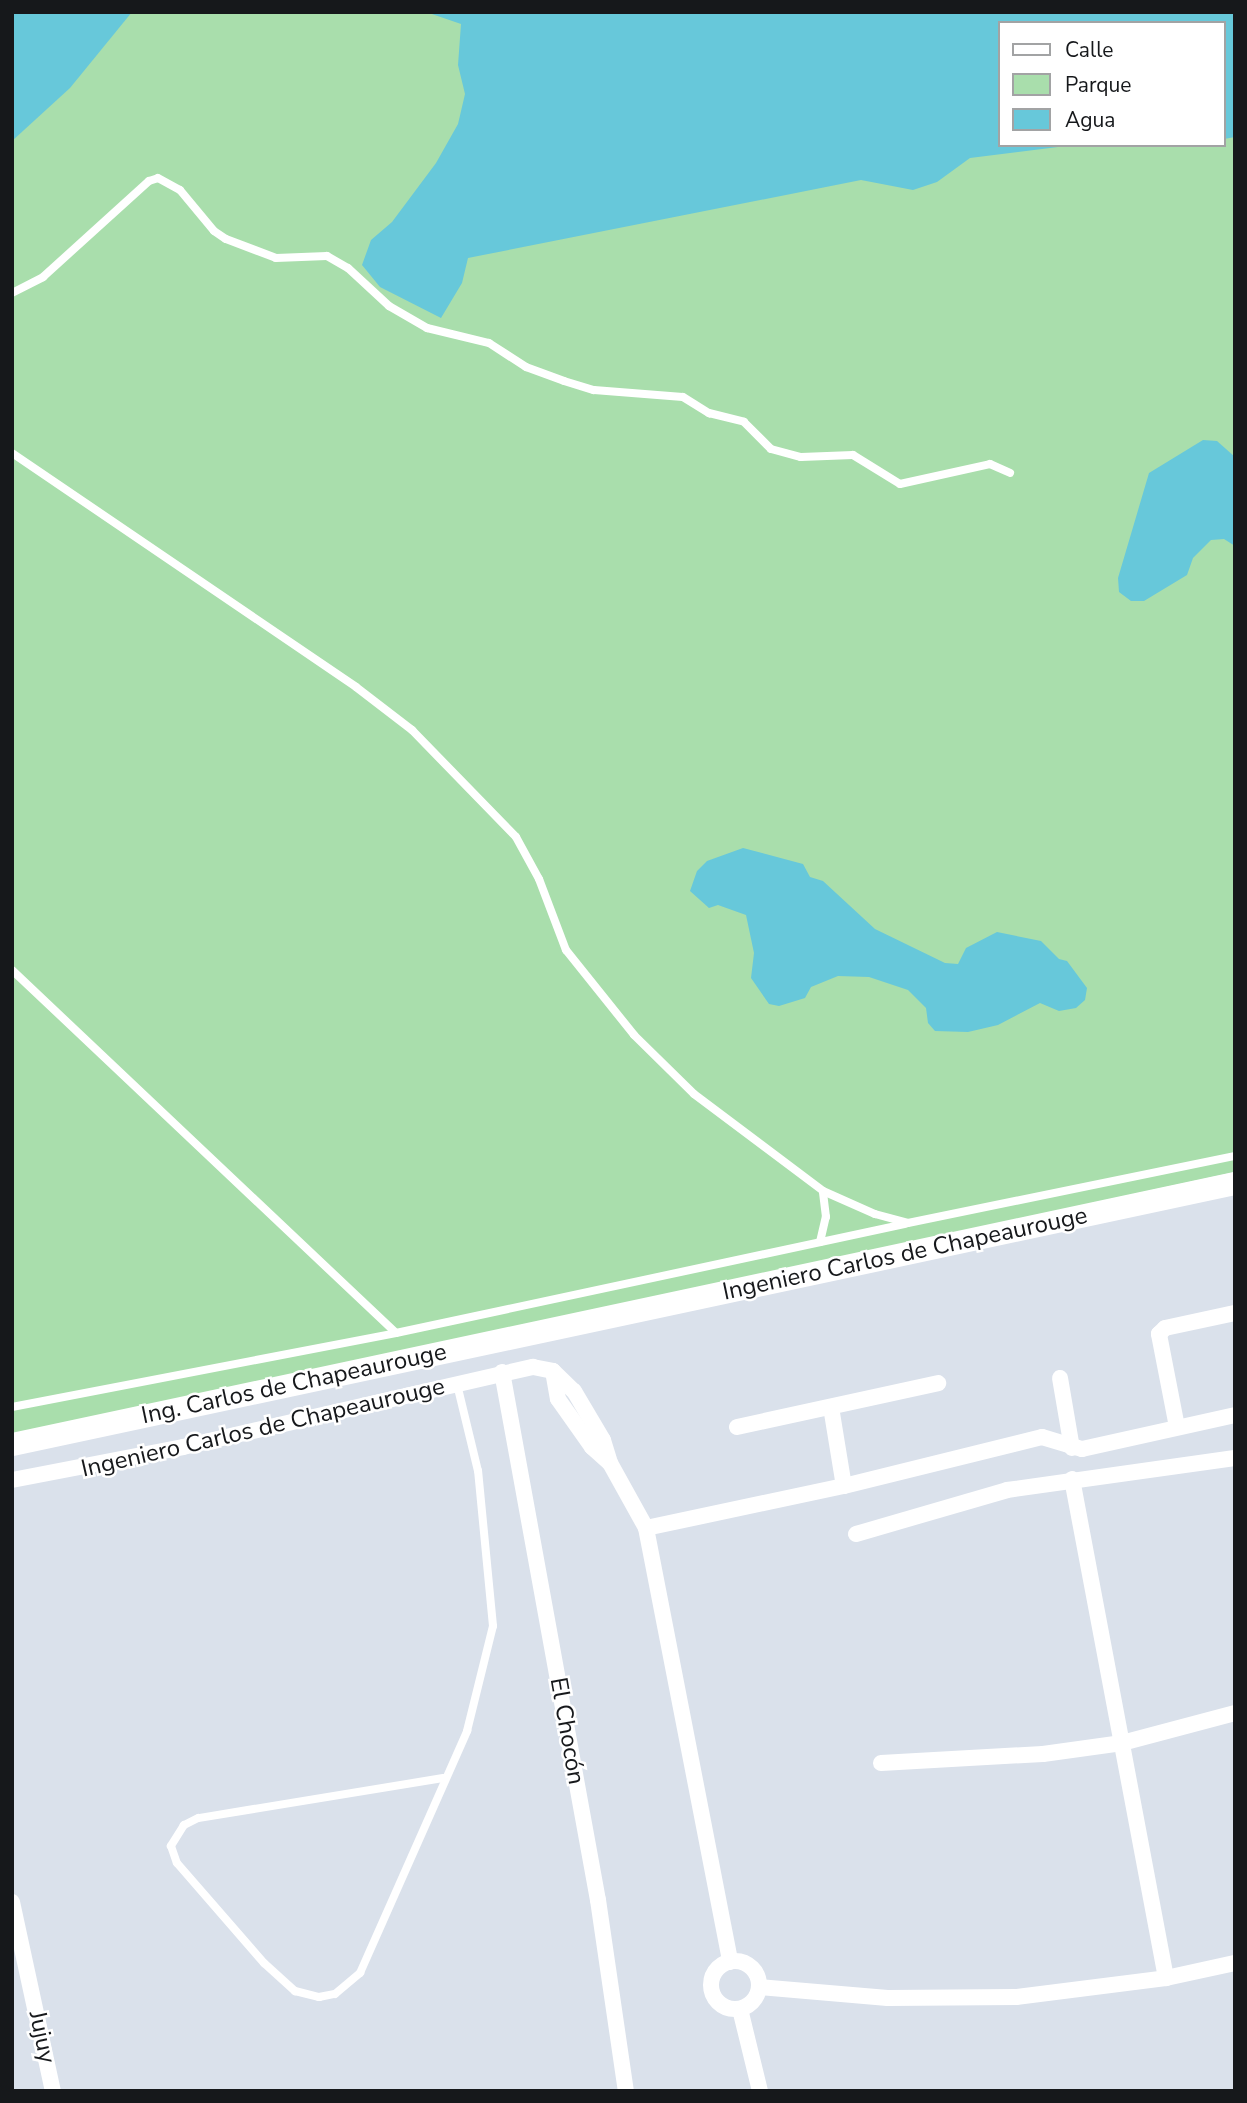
<!DOCTYPE html>
<meta charset="utf-8">
<style>
body{margin:0}
#map{position:relative;width:1247px;height:2103px;overflow:hidden;background:#dae1eb;font-family:"Nunito Sans",sans-serif}
div>[style]{position:absolute}
.green>*{inset:0;background:#a9deac}
.water>*{inset:0;background:#67c8da}
.lane>*{height:8px;margin:-4px;padding:0 4px;transform-origin:4px;border-radius:4px;background:#fff}
.street>*{height:16px;margin:-8px;padding:0 8px;transform-origin:8px;border-radius:8px;background:#fff}
.street>.ring{margin:-8px;padding:0;box-sizing:content-box;background:none;border:16px solid #fff;border-radius:50%}
.secondary>*{height:23px;margin:-11.5px;padding:0 11.5px;transform-origin:11.5px;border-radius:11.5px;background:#fff}
span{translate:-50% -50%;white-space:nowrap;text-align:center;line-height:1.15;-webkit-text-stroke:5px #fff;paint-order:stroke}
.street-label{font-size:24px;color:#16181b}
.frame{position:absolute;inset:0;border:14px solid #16181b;pointer-events:none}
.legend{position:absolute;left:998px;top:21px;width:228px;height:126px;box-sizing:border-box;background:#fff;border:2px solid #a2a3a4;margin:0;padding:9px 12px;list-style:none;font-size:21px;color:#16181b}
.legend li{display:flex;align-items:center;gap:14px;height:35px}
.legend b{width:35px;border:2px solid #a2a3a4}
</style>
<div id="map">
<div class="green">
<i style="clip-path:polygon(evenodd,12px 12px,1235px 12px,1235px 1172px,12px 1437px,12px 12px,1000px 23px,1224px 23px,1224px 145px,1000px 145px,1000px 23px)"></i>
</div>
<div class="water">
<i style="clip-path:polygon(12px 12px,132px 12px,70px 88px,12px 141px)"></i>
<i style="clip-path:polygon(426px 12px,1235px 12px,1235px 137px,1224px 139px,1224px 23px,1000px 23px,1000px 145px,1074px 145px,970px 158px,937px 182px,913px 190px,861px 180px,468px 258px,462px 283px,441px 318px,380px 287px,362px 265px,371px 240px,392px 222px,436px 163px,458px 124px,465px 94px,458px 65px,461px 24px)"></i>
<i style="clip-path:polygon(1203px 440px,1217px 441px,1235px 457px,1235px 546px,1224px 539px,1211px 540px,1193px 558px,1187px 575px,1144px 601px,1131px 601px,1119px 592px,1118px 578px,1149px 473px)"></i>
<i style="clip-path:polygon(743px 848px,803px 864px,810px 877px,823px 881px,875px 929px,945px 963px,958px 964px,966px 948px,997px 932px,1041px 941px,1059px 959px,1067px 961px,1087px 988px,1085px 1000px,1076px 1008px,1059px 1011px,1040px 1003px,998px 1025px,968px 1032px,935px 1031px,928px 1023px,926px 1008px,908px 990px,869px 977px,838px 976px,811px 987px,805px 998px,779px 1006px,769px 1004px,751px 978px,754px 953px,746px 915px,718px 905px,709px 908px,690px 891px,697px 871px,707px 861px)"></i>
</div>
<div class="lane">
<i style="left:12px;top:293px;width:35px;rotate:-27deg"></i>
<i style="left:43px;top:277px;width:143px;rotate:-42.2deg"></i>
<i style="left:149px;top:181px;width:9px;rotate:-18deg"></i>
<i style="left:158px;top:178px;width:25px;rotate:29deg"></i>
<i style="left:180px;top:190px;width:53px;rotate:50.3deg"></i>
<i style="left:214px;top:231px;width:14px;rotate:34deg"></i>
<i style="left:226px;top:239px;width:53px;rotate:20.8deg"></i>
<i style="left:276px;top:258px;width:51px;rotate:-2.2deg"></i>
<i style="left:327px;top:256px;width:24px;rotate:30deg"></i>
<i style="left:348px;top:268px;width:56px;rotate:42.8deg"></i>
<i style="left:389px;top:306px;width:44px;rotate:30.1deg"></i>
<i style="left:427px;top:328px;width:64px;rotate:13.6deg"></i>
<i style="left:489px;top:343px;width:44px;rotate:33deg"></i>
<i style="left:526px;top:367px;width:40px;rotate:20.2deg"></i>
<i style="left:564px;top:381px;width:31px;rotate:17deg"></i>
<i style="left:594px;top:390px;width:89px;rotate:4.5deg"></i>
<i style="left:683px;top:397px;width:31px;rotate:32deg"></i>
<i style="left:709px;top:413px;width:36px;rotate:14deg"></i>
<i style="left:744px;top:422px;width:38px;rotate:45deg"></i>
<i style="left:771px;top:449px;width:31px;rotate:15deg"></i>
<i style="left:801px;top:457px;width:52px;rotate:-2.2deg"></i>
<i style="left:853px;top:455px;width:55px;rotate:31.7deg"></i>
<i style="left:900px;top:484px;width:92px;rotate:-12.5deg"></i>
<i style="left:990px;top:464px;width:22px;rotate:24deg"></i>
<i style="left:12px;top:453px;width:416px;rotate:34.2deg"></i>
<i style="left:356px;top:687px;width:71px;rotate:37.5deg"></i>
<i style="left:412px;top:730px;width:149px;rotate:45.8deg"></i>
<i style="left:516px;top:837px;width:48px;rotate:61.3deg"></i>
<i style="left:539px;top:879px;width:76px;rotate:69.2deg"></i>
<i style="left:566px;top:950px;width:109px;rotate:51.3deg"></i>
<i style="left:634px;top:1035px;width:84px;rotate:44.5deg"></i>
<i style="left:694px;top:1094px;width:161px;rotate:36.9deg"></i>
<i style="left:823px;top:1191px;width:57px;rotate:23.9deg"></i>
<i style="left:875px;top:1214px;width:34px;rotate:15deg"></i>
<i style="left:908px;top:1223px;width:334px;rotate:-11.6deg"></i>
<i style="left:12px;top:970px;width:528px;rotate:43.39deg"></i>
<i style="left:820px;top:1242px;width:26px;rotate:-77deg"></i>
<i style="left:826px;top:1217px;width:26px;rotate:-97deg"></i>
<i style="left:12px;top:1407px;width:391px;rotate:-10.9deg"></i>
<i style="left:396px;top:1333px;width:521px;rotate:-12.09deg"></i>
<i style="left:443px;top:1778px;width:248px;rotate:170.7deg"></i>
<i style="left:198px;top:1818px;width:16px;rotate:153deg"></i>
<i style="left:184px;top:1825px;width:25px;rotate:122deg"></i>
<i style="left:171px;top:1846px;width:18px;rotate:71deg"></i>
<i style="left:177px;top:1863px;width:133px;rotate:49deg"></i>
<i style="left:264px;top:1963px;width:42px;rotate:42.1deg"></i>
<i style="left:295px;top:1991px;width:25px;rotate:14deg"></i>
<i style="left:319px;top:1997px;width:16px;rotate:-11deg"></i>
<i style="left:335px;top:1994px;width:33px;rotate:-40deg"></i>
<i style="left:360px;top:1973px;width:265px;rotate:-66.1deg"></i>
<i style="left:467px;top:1731px;width:108px;rotate:-76.1deg"></i>
<i style="left:493px;top:1626px;width:156px;rotate:-95.5deg"></i>
<i style="left:478px;top:1471px;width:89px;rotate:-103.6deg"></i>
</div>
<div class="street">
<i style="left:553px;top:1371px;width:28px;rotate:80deg"></i>
<i style="left:558px;top:1399px;width:59px;rotate:54.7deg"></i>
<i style="left:592px;top:1447px;width:24px;rotate:42deg"></i>
<i style="left:610px;top:1463px;width:74px;rotate:61deg"></i>
<i style="left:646px;top:1528px;width:442px;rotate:79deg"></i>
<i style="left:502px;top:1372px;width:537px;rotate:79.7deg"></i>
<i style="left:598px;top:1900px;width:193px;rotate:81.7deg"></i>
<i style="left:1060px;top:1378px;width:71px;rotate:80.3deg"></i>
<i style="left:831px;top:1407px;width:80px;rotate:80.7deg"></i>
<i style="left:737px;top:1427px;width:206px;rotate:-12.3deg"></i>
<i style="left:1177px;top:1427px;width:95px;rotate:-101deg"></i>
<i style="left:1159px;top:1334px;width:8px;rotate:-45deg"></i>
<i style="left:1165px;top:1328px;width:72px;rotate:-12.1deg"></i>
<i style="left:1072px;top:1479px;width:508px;rotate:79.33deg"></i>
<i style="left:12px;top:1480px;width:174px;rotate:-10.9deg"></i>
<i style="left:183px;top:1447px;width:359px;rotate:-12.9deg"></i>
<i style="left:533px;top:1367px;width:20px;rotate:11deg"></i>
<i style="left:553px;top:1371px;width:29px;rotate:44deg"></i>
<i style="left:574px;top:1391px;width:57px;rotate:59.4deg"></i>
<i style="left:603px;top:1440px;width:24px;rotate:73deg"></i>
<i style="left:646px;top:1528px;width:202px;rotate:-12deg"></i>
<i style="left:844px;top:1486px;width:204px;rotate:-13.9deg"></i>
<i style="left:1042px;top:1437px;width:42px;rotate:16.7deg"></i>
<i style="left:1082px;top:1449px;width:157px;rotate:-12.5deg"></i>
<i style="left:856px;top:1534px;width:157px;rotate:-16.2deg"></i>
<i style="left:1007px;top:1490px;width:230px;rotate:-8deg"></i>
<i style="left:881px;top:1763px;width:162px;rotate:-3.2deg"></i>
<i style="left:1043px;top:1754px;width:80px;rotate:-7.9deg"></i>
<i style="left:1122px;top:1743px;width:117px;rotate:-14.9deg"></i>
<i style="left:12px;top:1902px;width:193px;rotate:77.8deg"></i>
<i class="ring" style="left:711px;top:1961px;width:32px;height:32px"></i>
<i style="left:759px;top:1987px;width:129px;rotate:4.9deg"></i>
<i style="left:888px;top:1998px;width:128px;rotate:-0.4deg"></i>
<i style="left:1016px;top:1997px;width:151px;rotate:-7.2deg"></i>
<i style="left:1166px;top:1978px;width:71px;rotate:-12.3deg"></i>
<i style="left:740px;top:2009px;width:84px;rotate:76.3deg"></i>
</div>
<div class="secondary">
<i style="left:12px;top:1444px;width:1251px;rotate:-12.05deg"></i>
</div>
<div class="street-label">
<span style="left:905px;top:1254px;rotate:-12deg">Ingeniero Carlos de Chapeaurouge</span>
<span style="left:294px;top:1384px;rotate:-12deg">Ing. Carlos de Chapeaurouge</span>
<span style="left:263px;top:1428px;rotate:-13deg">Ingeniero Carlos de Chapeaurouge</span>
<span style="left:567px;top:1731px;rotate:80deg">El Chocón</span>
<span style="left:42px;top:2037px;rotate:78deg">Jujuy</span>
</div>
<div class="frame"></div>
<ul class="legend">
<li><b style="height:9px;background:#fff"></b>Calle</li>
<li><b style="height:19px;background:#a9deac"></b>Parque</li>
<li><b style="height:19px;background:#67c8da"></b>Agua</li>
</ul>
</div>
